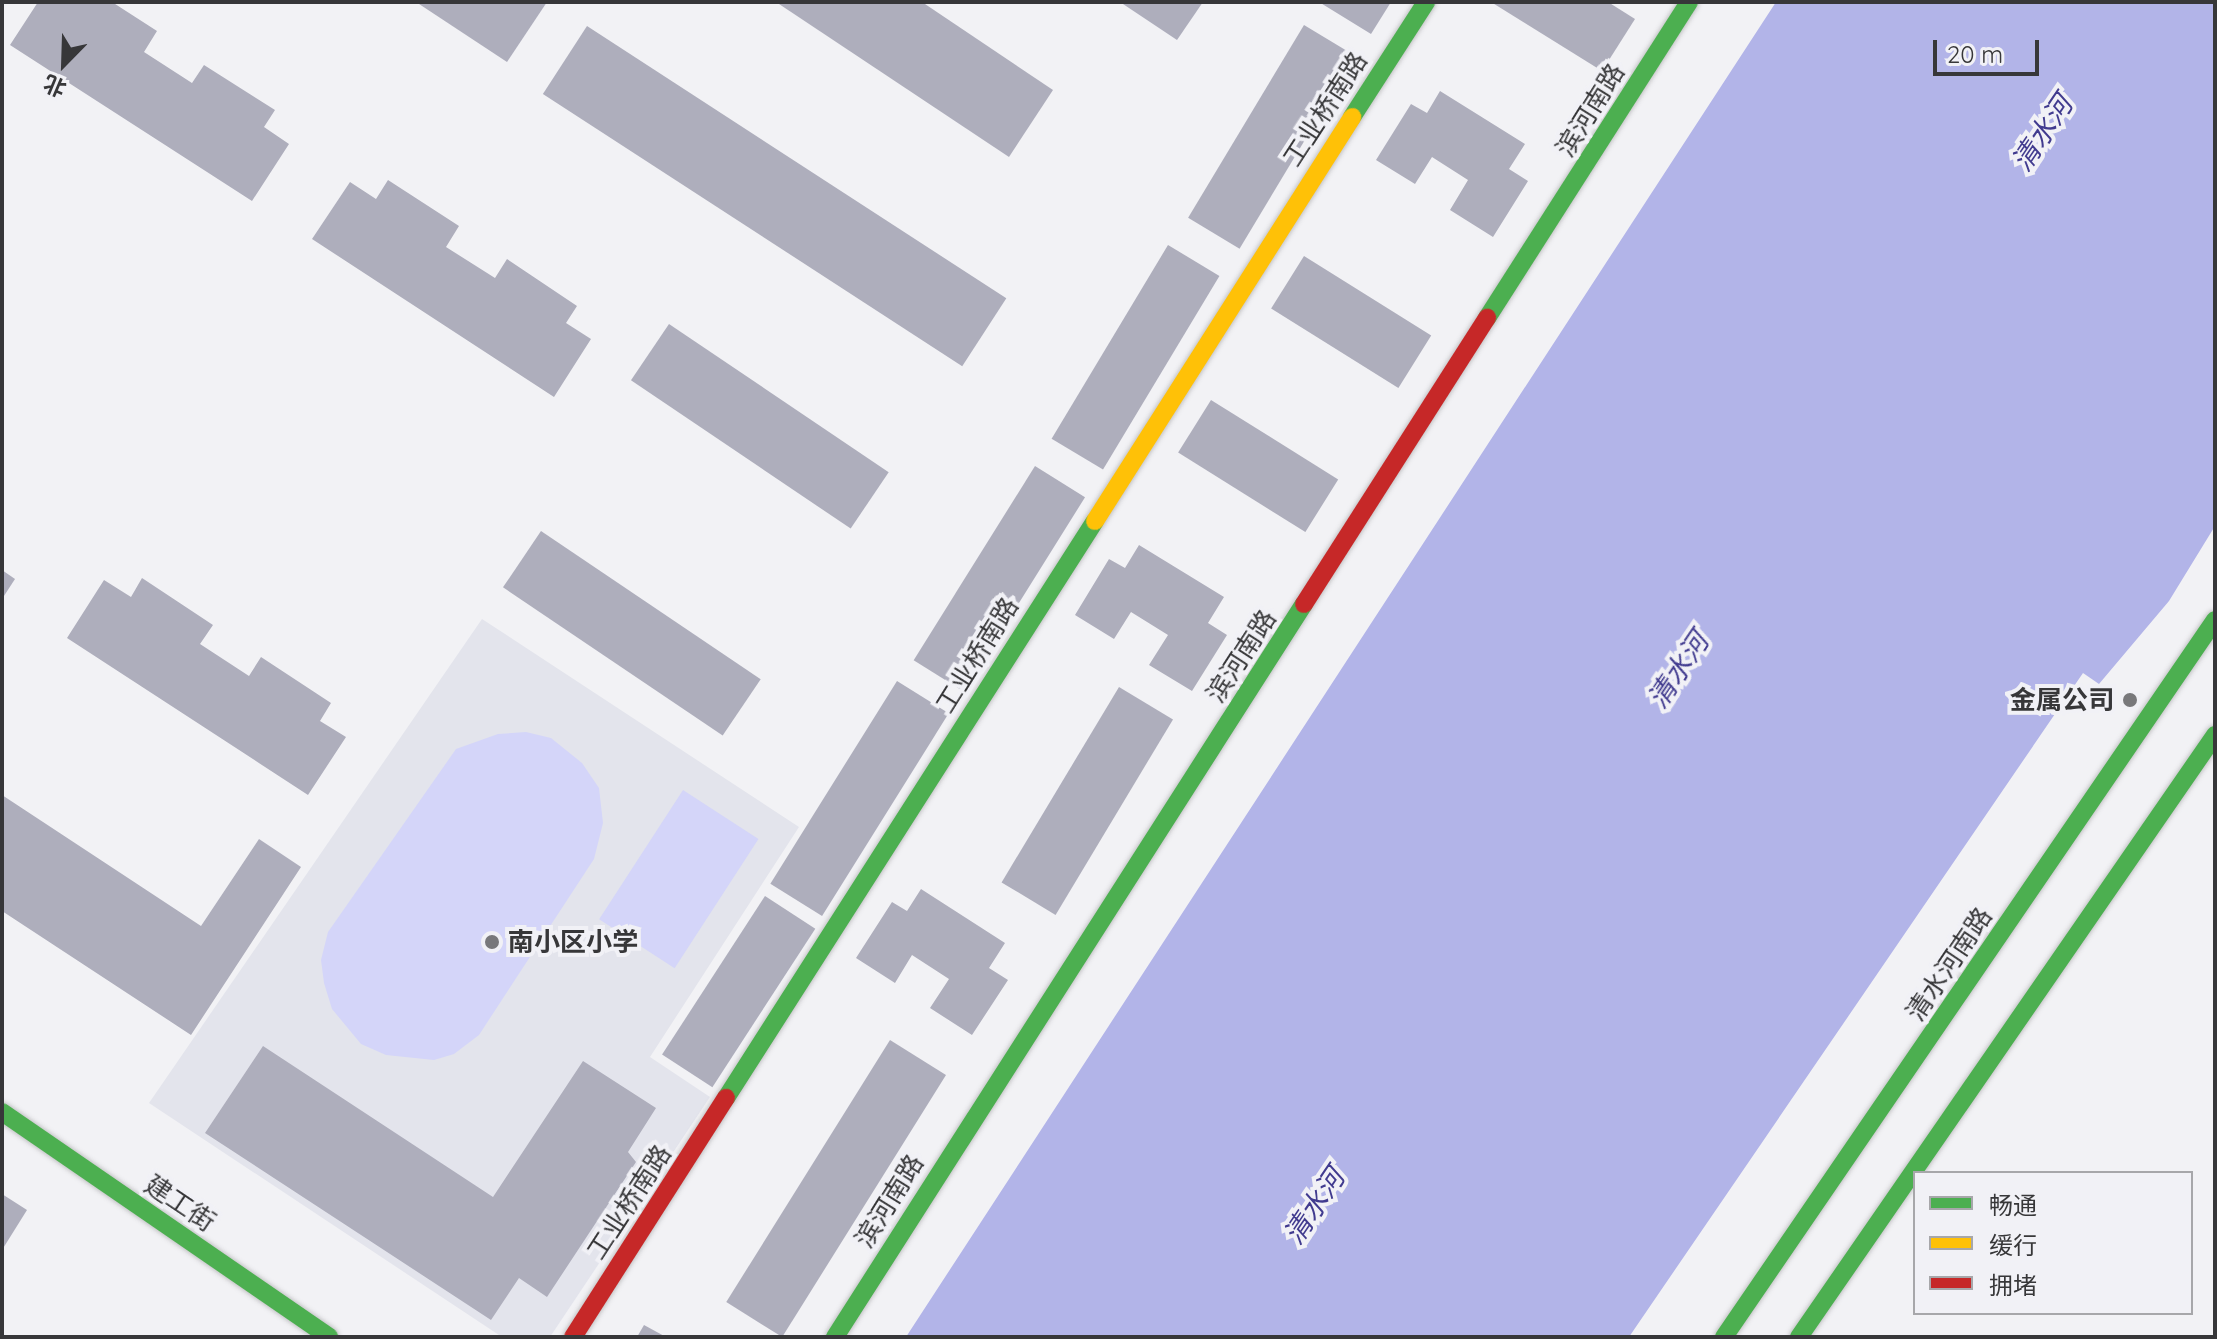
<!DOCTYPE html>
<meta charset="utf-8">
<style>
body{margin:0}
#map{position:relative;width:2217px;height:1339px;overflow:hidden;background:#f2f2f5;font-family:Quicksand,"Noto Sans SC",sans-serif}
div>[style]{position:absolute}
.built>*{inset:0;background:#e3e4ec}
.green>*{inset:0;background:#d4d5f9;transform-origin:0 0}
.water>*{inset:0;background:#b2b4e8}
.building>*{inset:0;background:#aeaebc;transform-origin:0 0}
.roads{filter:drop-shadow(0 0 2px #c5c5c7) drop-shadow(0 0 2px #c5c5c7)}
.fast>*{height:18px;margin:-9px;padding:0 9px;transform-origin:9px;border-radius:9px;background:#4caf50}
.slow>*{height:18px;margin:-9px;padding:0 9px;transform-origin:9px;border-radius:9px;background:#ffc107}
.jam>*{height:18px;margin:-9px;padding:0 9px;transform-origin:9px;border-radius:9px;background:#c62828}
.dots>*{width:22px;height:22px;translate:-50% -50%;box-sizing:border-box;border:4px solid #f1f1f6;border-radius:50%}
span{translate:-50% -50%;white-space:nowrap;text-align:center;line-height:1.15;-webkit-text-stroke:8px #f1f1f6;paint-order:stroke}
.street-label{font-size:26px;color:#373739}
.poi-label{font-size:26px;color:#373739;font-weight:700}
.right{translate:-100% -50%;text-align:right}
.left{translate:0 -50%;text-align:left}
.water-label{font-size:28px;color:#413b8f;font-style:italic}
.frame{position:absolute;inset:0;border:4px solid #373739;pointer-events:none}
.legend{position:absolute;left:1913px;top:1171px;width:280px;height:144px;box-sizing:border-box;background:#f1f1f6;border:2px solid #a7a7aa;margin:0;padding:10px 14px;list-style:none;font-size:24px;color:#373739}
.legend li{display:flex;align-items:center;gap:16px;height:40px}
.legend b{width:40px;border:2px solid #a7a7aa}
.north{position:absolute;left:24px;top:24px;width:80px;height:80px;-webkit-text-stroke:6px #f1f1f6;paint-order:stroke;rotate:203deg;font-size:22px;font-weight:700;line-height:32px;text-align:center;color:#373739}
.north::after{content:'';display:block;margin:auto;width:28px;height:36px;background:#373739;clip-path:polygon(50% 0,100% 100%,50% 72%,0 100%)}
.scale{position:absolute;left:1933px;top:40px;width:106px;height:36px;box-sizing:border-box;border:4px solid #373739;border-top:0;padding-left:10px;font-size:24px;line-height:28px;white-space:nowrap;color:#373739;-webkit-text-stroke:6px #f1f1f6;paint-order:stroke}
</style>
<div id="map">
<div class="built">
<i style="clip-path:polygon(482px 619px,799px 827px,650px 1057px,710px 1097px,550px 1337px,502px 1337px,149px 1103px)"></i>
</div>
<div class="green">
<i style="clip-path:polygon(526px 732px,551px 738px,582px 763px,599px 788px,603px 823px,594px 859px,479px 1035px,454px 1054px,434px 1060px,386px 1055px,361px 1044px,332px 1009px,324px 983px,321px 960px,328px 932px,456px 749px,498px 734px)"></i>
<i style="left:683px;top:790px;width:90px;height:154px;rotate:33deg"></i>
</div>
<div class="water">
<i style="clip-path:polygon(1776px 2px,2215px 2px,2215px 526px,2169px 601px,2099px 684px,2083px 673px,1629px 1337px,906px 1337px)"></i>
</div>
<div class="building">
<i style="clip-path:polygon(38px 2px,112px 2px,157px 31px,144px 52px,192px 83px,204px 65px,275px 110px,264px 127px,289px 144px,252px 201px,10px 45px)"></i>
<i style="clip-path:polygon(416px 2px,547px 2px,507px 62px)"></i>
<i style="clip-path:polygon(776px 2px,922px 2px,1053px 90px,1009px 157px)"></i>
<i style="clip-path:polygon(1120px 2px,1203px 2px,1177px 40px)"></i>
<i style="clip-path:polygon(1319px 2px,1391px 2px,1371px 34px)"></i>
<i style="clip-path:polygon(1491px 2px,1608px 2px,1635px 19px,1602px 71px)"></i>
<i style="left:1304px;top:25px;width:60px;height:225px;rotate:31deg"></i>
<i style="left:587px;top:26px;width:500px;height:81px;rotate:33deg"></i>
<i style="clip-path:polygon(1440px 91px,1525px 144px,1509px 169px,1528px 181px,1493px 237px,1450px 210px,1468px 180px,1432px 157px,1415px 184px,1376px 160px,1411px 104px,1427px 113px)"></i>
<i style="clip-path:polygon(388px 180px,459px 226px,446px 247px,495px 278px,507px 259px,577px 306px,566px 323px,591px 339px,554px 397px,312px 239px,350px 182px,376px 199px)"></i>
<i style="left:1168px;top:245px;width:60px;height:226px;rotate:31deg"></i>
<i style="left:1304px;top:256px;width:150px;height:62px;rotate:32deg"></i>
<i style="left:669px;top:324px;width:265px;height:68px;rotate:34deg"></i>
<i style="left:1211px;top:400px;width:150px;height:62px;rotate:32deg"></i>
<i style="left:1035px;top:466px;width:59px;height:229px;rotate:32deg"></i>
<i style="left:541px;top:531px;width:265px;height:68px;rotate:34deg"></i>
<i style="clip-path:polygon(1139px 545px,1224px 597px,1208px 623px,1227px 635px,1192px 691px,1149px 665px,1168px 635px,1131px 612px,1114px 639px,1075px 615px,1109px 559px,1125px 568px)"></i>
<i style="clip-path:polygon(2px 570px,15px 579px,2px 599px)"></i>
<i style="clip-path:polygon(142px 578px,213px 625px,200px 644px,249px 676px,261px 657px,331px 703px,320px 721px,346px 737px,308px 795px,67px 638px,104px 580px,131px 597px)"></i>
<i style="left:897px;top:681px;width:61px;height:239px;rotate:32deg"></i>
<i style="left:1119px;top:687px;width:63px;height:228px;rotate:31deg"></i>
<i style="clip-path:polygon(2px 795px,201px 926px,259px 839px,301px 867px,191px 1035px,2px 911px)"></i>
<i style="clip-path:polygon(921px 889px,1005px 943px,989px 968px,1008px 980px,972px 1035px,930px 1008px,949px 979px,912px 955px,895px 983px,856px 958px,892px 902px,907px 911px)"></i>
<i style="left:765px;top:896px;width:60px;height:189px;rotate:33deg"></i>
<i style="left:890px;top:1040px;width:66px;height:309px;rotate:32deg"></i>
<i style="clip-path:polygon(263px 1046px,493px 1197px,583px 1061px,656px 1108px,628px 1152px,636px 1162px,547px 1297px,519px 1278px,491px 1320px,205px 1133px)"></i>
<i style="clip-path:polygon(2px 1194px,27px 1210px,2px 1250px)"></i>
<i style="clip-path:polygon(644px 1325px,666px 1337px,637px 1337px)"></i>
</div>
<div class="roads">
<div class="fast">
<i style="left:1352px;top:117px;width:137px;rotate:-57.2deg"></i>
<i style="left:1487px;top:318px;width:375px;rotate:-57.4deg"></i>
<i style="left:726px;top:1098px;width:685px;rotate:-57.4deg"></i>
<i style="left:2px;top:1112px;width:397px;rotate:34.5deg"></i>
<i style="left:835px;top:1337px;width:870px;rotate:-57.39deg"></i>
<i style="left:1724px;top:1337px;width:869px;rotate:-55.6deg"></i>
<i style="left:1799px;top:1337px;width:732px;rotate:-55.35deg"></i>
</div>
<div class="slow">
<i style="left:1095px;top:521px;width:479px;rotate:-57.5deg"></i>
</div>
<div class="jam">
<i style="left:1304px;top:604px;width:340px;rotate:-57.4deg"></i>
<i style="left:573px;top:1337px;width:284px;rotate:-57.4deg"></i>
</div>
</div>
<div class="dots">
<i style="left:2130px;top:700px;background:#78787b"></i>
<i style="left:492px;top:942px;background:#78787b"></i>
</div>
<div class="street-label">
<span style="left:1325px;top:109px;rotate:-57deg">工业桥南路</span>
<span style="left:1590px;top:110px;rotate:-58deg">滨河南路</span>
<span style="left:977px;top:655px;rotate:-58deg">工业桥南路</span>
<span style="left:1241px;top:656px;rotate:-57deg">滨河南路</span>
<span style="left:1949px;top:964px;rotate:-56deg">清水河南路</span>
<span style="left:889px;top:1201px;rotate:-58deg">滨河南路</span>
<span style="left:629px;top:1202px;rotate:-57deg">工业桥南路</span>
<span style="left:180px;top:1203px;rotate:34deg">建工街</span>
</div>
<div class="poi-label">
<span class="right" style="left:2114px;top:700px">金属公司</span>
<span class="left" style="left:508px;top:942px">南小区小学</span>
</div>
<div class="water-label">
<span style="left:2042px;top:133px;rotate:-56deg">清水河</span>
<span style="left:1678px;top:670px;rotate:-56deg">清水河</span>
<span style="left:1314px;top:1206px;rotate:-56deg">清水河</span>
</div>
<div class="frame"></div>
<ul class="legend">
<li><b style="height:10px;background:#4caf50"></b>畅通</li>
<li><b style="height:10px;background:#ffc107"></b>缓行</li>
<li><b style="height:10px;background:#c62828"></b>拥堵</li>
</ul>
<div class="north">北</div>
<div class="scale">20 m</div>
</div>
